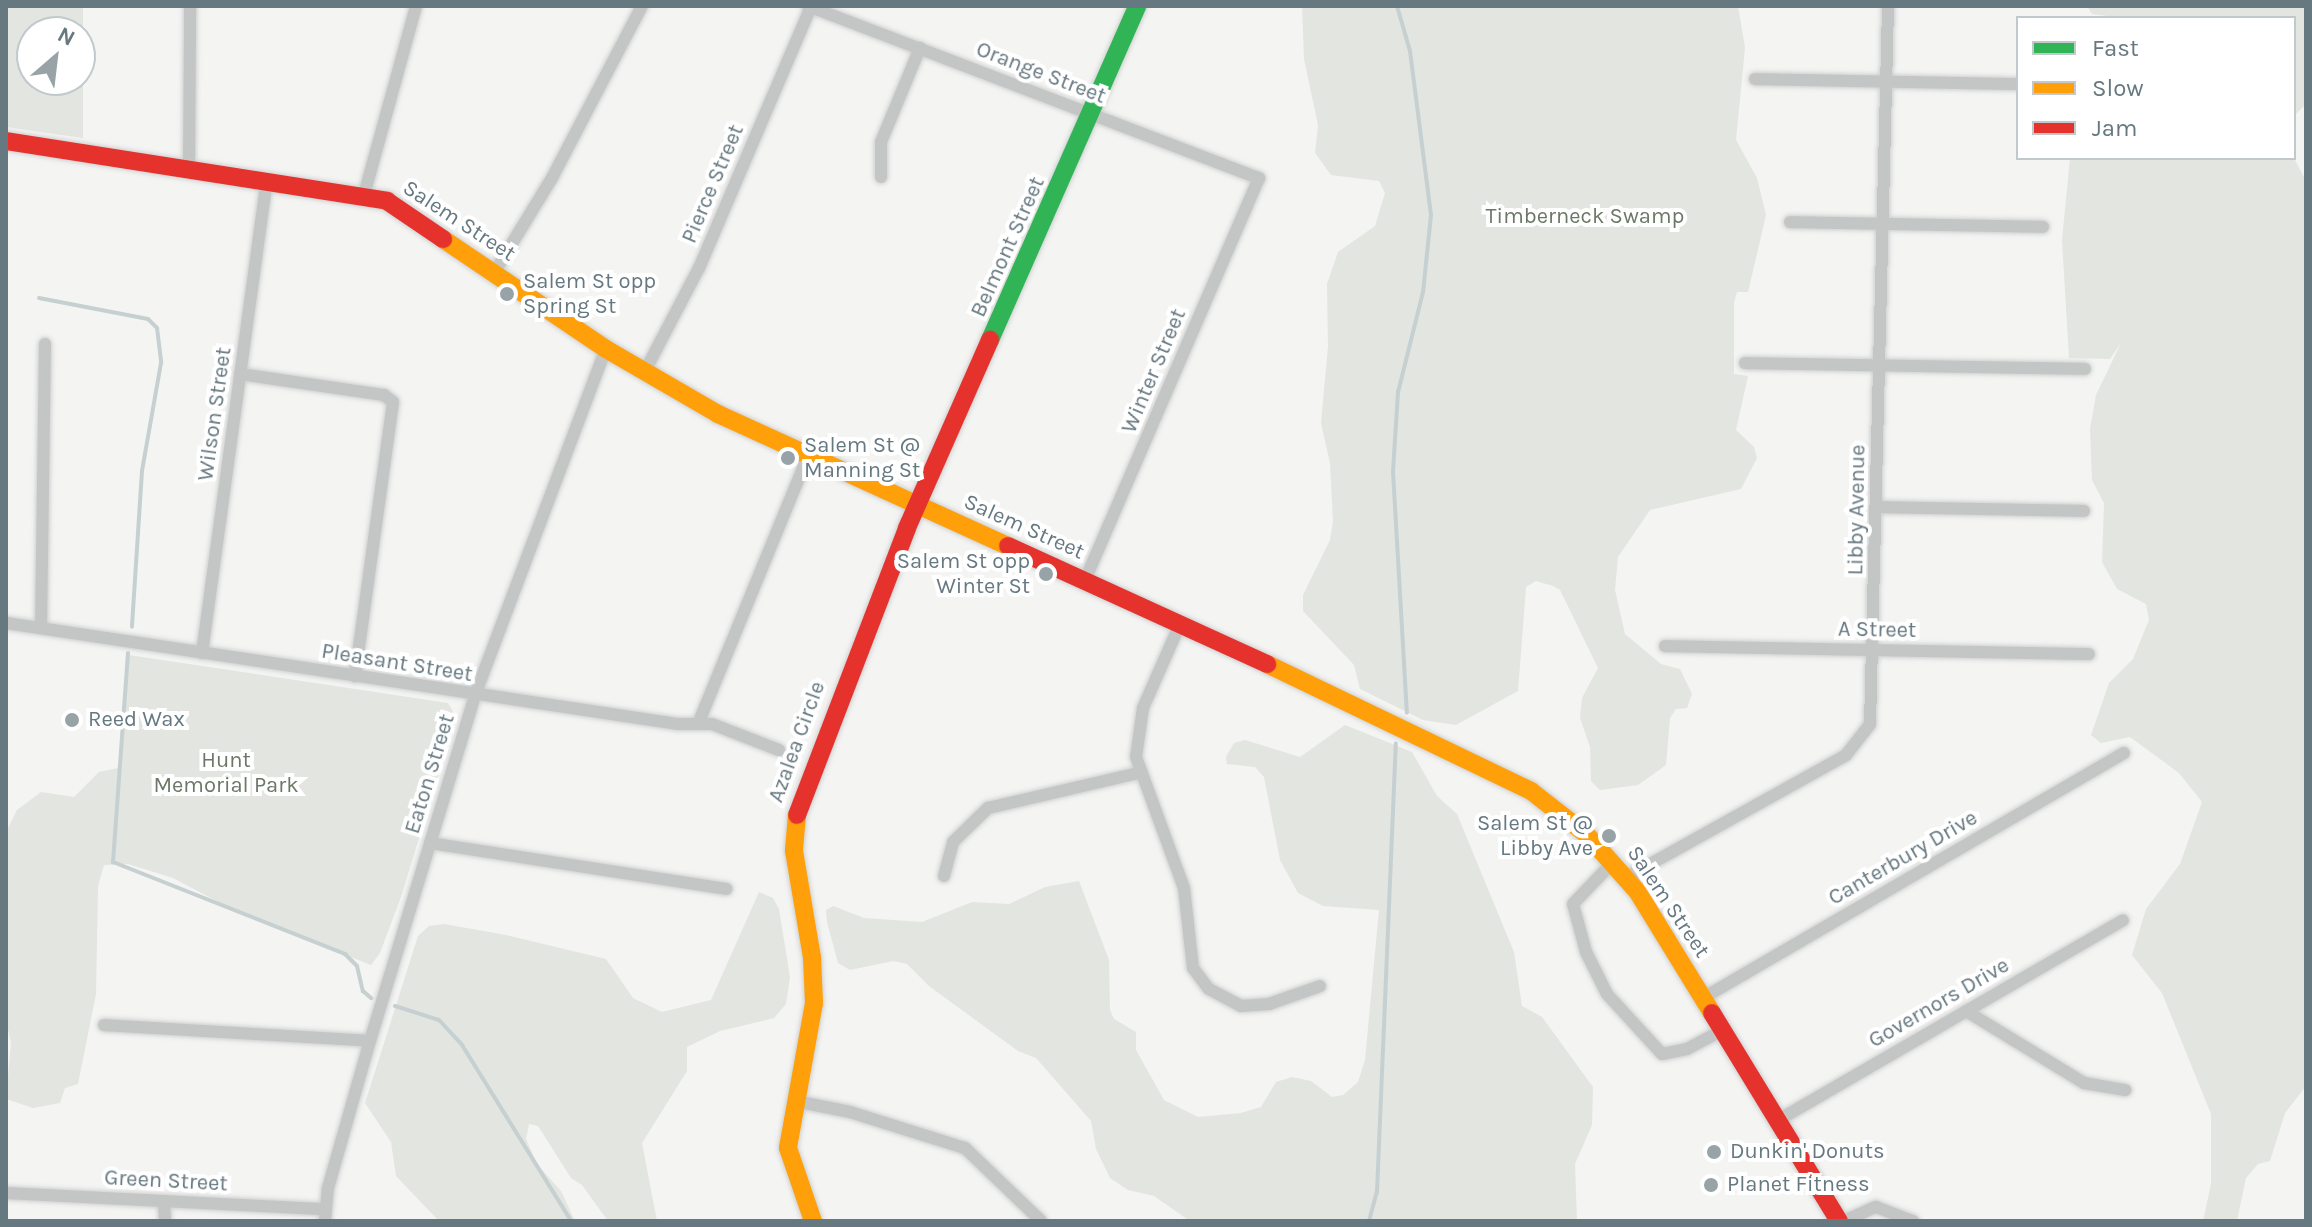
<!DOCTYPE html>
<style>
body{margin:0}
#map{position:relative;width:2312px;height:1227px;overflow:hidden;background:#f4f4f3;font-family:Karla,sans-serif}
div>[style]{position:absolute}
.green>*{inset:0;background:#e3e5e0}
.stream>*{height:4px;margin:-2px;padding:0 2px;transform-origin:2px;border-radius:2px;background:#c6d0d1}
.roads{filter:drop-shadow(0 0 2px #cfd1d1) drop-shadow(0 0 2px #cfd1d1)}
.street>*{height:12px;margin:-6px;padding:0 6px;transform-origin:6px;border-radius:6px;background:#c4c6c6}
.fast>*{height:18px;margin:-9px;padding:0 9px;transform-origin:9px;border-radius:9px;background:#30b455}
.slow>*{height:18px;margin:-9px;padding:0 9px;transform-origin:9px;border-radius:9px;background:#ff9f0a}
.jam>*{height:18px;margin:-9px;padding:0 9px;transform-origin:9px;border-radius:9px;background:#e5322d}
.dots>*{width:22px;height:22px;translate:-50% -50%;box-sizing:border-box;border:4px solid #fff;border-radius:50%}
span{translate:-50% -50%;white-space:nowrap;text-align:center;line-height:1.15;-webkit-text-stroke:8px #fff;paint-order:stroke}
.street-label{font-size:22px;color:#667880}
.park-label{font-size:22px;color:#6b7865}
.poi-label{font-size:22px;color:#667880}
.left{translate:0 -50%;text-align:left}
.right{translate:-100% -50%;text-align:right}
.frame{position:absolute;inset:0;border:8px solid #667880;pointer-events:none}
.legend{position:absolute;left:2016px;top:16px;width:280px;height:144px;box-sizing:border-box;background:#fff;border:2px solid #c2c9cc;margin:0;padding:10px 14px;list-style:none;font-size:24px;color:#667880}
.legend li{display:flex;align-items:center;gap:16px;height:40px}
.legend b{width:40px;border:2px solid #c2c9cc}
.north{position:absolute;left:16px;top:16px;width:80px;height:80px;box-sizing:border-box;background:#fff;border:2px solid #c2c9cc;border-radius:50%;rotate:28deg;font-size:22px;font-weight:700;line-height:32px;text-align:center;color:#667880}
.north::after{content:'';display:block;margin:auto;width:28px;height:36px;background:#98a3a8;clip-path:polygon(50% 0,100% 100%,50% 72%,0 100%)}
</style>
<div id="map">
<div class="green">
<i style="clip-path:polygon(evenodd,6px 6px,83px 6px,83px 138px,6px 127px,6px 6px,32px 32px,80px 32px,80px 80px,32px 80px,32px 32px)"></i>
<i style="clip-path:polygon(1302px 6px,1738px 6px,1745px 48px,1736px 140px,1757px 178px,1766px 215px,1748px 292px,1737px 292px,1734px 303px,1734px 374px,1748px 376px,1736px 430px,1754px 447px,1757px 458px,1741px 489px,1650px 510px,1618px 557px,1615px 590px,1625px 634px,1661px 664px,1680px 669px,1692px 694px,1687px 708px,1676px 709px,1670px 718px,1666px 765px,1638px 785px,1600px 790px,1591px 781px,1590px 747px,1580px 718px,1582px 698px,1598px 668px,1560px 590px,1553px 586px,1536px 581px,1526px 587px,1518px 691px,1456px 725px,1423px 720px,1360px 689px,1354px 665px,1303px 611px,1303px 595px,1330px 540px,1333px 522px,1330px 463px,1321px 423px,1328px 347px,1327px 284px,1338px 252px,1375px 226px,1385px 193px,1379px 181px,1331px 175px,1315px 153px,1318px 125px,1304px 59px)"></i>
<i style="clip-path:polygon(2087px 6px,2306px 6px,2306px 104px,2294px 116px,2294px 18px,2123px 18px,2092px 14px)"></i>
<i style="clip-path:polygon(2070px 158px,2294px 158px,2306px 181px,2306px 1086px,2285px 1113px,2270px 1161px,2258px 1164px,2246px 1178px,2237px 1221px,2203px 1221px,2211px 1184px,2211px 1114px,2162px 993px,2132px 955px,2146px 909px,2180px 864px,2202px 802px,2179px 773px,2130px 737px,2101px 743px,2091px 735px,2109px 683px,2133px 659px,2149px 620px,2146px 604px,2117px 589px,2102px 562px,2104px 503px,2092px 480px,2090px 429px,2096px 395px,2121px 343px,2110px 359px,2069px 358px,2062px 240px)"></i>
<i style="clip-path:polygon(129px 655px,448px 703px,456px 717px,401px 897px,380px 953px,371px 965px,239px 913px,173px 878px,128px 864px,104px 865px,98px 886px,96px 994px,78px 1084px,65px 1088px,60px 1103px,33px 1108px,6px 1099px,11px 1042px,6px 1021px,6px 832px,17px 810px,41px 792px,74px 797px,99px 772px,118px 768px)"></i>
<i style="clip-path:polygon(1345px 725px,1412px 752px,1437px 796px,1457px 814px,1514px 952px,1522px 1006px,1542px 1017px,1593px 1087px,1592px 1125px,1575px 1164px,1577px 1221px,1190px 1221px,1154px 1196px,1128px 1190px,1110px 1178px,1096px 1149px,1091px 1121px,1036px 1058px,1018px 1051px,929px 986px,907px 964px,893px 961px,850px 970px,838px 963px,827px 922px,826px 910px,833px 906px,864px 918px,922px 922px,972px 902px,1009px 904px,1045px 887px,1079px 881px,1109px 960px,1110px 1010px,1114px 1019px,1136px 1032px,1136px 1050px,1164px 1100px,1198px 1117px,1241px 1113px,1261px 1107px,1276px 1082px,1292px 1077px,1311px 1081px,1332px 1097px,1343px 1095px,1358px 1082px,1365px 1060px,1379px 910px,1323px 906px,1298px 893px,1280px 860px,1264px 777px,1255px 767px,1227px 764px,1226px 757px,1234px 743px,1245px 740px,1300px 757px)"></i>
<i style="clip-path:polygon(759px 892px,773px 898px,779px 909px,790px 977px,786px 1004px,774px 1018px,720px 1031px,687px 1047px,687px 1071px,642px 1143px,657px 1221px,608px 1221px,582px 1185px,571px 1178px,538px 1126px,529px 1124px,526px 1139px,537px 1164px,561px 1191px,575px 1221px,439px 1221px,396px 1176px,391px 1142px,365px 1103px,418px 936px,429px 926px,444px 924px,506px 935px,606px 959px,633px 998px,662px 1012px,711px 1000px)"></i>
</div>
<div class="stream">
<i style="left:1397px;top:6px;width:47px;rotate:73.9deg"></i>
<i style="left:1410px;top:51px;width:165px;rotate:82.7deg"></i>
<i style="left:1431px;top:215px;width:77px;rotate:95.9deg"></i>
<i style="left:1423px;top:292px;width:103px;rotate:104deg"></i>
<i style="left:1398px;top:392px;width:80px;rotate:93.6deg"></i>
<i style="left:1393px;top:472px;width:241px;rotate:86.7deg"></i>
<i style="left:39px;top:298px;width:111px;rotate:10.9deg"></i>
<i style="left:148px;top:319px;width:13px;rotate:45deg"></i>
<i style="left:157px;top:328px;width:35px;rotate:83deg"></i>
<i style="left:161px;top:363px;width:110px;rotate:100deg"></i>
<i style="left:142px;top:471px;width:156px;rotate:93.7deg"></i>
<i style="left:128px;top:653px;width:210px;rotate:94.1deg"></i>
<i style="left:113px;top:862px;width:250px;rotate:21.6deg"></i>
<i style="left:345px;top:954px;width:17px;rotate:45deg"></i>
<i style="left:357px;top:966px;width:26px;rotate:77deg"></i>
<i style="left:363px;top:991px;width:11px;rotate:41deg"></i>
<i style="left:395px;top:1006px;width:46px;rotate:17.7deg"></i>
<i style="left:439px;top:1020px;width:34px;rotate:47deg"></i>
<i style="left:462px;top:1045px;width:207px;rotate:58.2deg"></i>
<i style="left:1369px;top:1221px;width:30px;rotate:-75deg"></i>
<i style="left:1377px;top:1192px;width:449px;rotate:-87.6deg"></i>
</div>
<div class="roads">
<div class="street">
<i style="left:808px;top:6px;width:483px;rotate:20.9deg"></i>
<i style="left:1259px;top:178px;width:439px;rotate:113.4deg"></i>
<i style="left:1755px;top:79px;width:263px;rotate:1.1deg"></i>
<i style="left:189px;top:169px;width:163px;rotate:-89.6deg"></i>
<i style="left:881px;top:177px;width:35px;rotate:-90deg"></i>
<i style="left:881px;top:142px;width:102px;rotate:-67.5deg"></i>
<i style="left:364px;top:195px;width:196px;rotate:-74.6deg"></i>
<i style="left:1790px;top:222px;width:253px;rotate:1.1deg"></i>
<i style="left:494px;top:273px;width:111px;rotate:-58.6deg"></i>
<i style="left:552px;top:178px;width:194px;rotate:-62.4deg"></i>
<i style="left:1745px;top:363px;width:340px;rotate:1deg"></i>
<i style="left:644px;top:373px;width:119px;rotate:-62.4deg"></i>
<i style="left:699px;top:268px;width:284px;rotate:-66.8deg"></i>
<i style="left:240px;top:374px;width:146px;rotate:8.3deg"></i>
<i style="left:384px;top:395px;width:11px;rotate:38deg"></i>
<i style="left:393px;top:402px;width:277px;rotate:97.9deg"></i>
<i style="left:1877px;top:507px;width:207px;rotate:1.1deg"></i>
<i style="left:6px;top:623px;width:680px;rotate:8.55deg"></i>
<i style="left:678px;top:724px;width:34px"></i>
<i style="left:712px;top:724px;width:72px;rotate:21.2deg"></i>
<i style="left:1180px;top:624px;width:92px;rotate:113.8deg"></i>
<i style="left:1143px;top:708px;width:49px;rotate:98.1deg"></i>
<i style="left:1136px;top:757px;width:140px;rotate:69.9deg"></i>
<i style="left:1184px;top:888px;width:81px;rotate:83.6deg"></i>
<i style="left:1193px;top:968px;width:26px;rotate:53deg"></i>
<i style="left:1209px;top:989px;width:36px;rotate:28deg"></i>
<i style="left:1241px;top:1006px;width:28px;rotate:-4deg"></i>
<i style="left:1269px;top:1004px;width:54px;rotate:-19.4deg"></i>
<i style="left:41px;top:628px;width:284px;rotate:-89.2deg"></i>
<i style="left:1665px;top:646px;width:424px;rotate:1.1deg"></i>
<i style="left:202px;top:653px;width:477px;rotate:-82.2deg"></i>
<i style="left:698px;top:724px;width:290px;rotate:-67.7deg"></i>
<i style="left:430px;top:843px;width:300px;rotate:8.8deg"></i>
<i style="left:1614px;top:861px;width:59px;rotate:133.6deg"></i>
<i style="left:1573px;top:904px;width:50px;rotate:74.8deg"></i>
<i style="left:1586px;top:952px;width:47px;rotate:63.4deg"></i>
<i style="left:1607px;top:994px;width:81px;rotate:47.5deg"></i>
<i style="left:1662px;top:1054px;width:25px;rotate:-11deg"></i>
<i style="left:1687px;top:1049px;width:40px;rotate:-28deg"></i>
<i style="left:944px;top:876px;width:35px;rotate:-75deg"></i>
<i style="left:953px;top:842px;width:49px;rotate:-44.2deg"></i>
<i style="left:988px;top:808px;width:154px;rotate:-13.1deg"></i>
<i style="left:1627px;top:877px;width:251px;rotate:-29.1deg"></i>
<i style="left:1846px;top:755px;width:39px;rotate:-52deg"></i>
<i style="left:1870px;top:724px;width:718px;rotate:-88.56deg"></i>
<i style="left:1703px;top:998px;width:487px;rotate:-30.2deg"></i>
<i style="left:1966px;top:1011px;width:138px;rotate:31.4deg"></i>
<i style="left:2084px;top:1083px;width:42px;rotate:9.7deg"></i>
<i style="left:104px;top:1025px;width:266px;rotate:3.4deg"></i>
<i style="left:800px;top:1102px;width:51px;rotate:11.3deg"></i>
<i style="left:850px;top:1112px;width:121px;rotate:17.4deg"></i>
<i style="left:965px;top:1148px;width:105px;rotate:43.8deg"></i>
<i style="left:1775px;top:1122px;width:402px;rotate:-30.1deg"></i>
<i style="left:6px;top:1193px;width:319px;rotate:2.9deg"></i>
<i style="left:164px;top:1201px;width:20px;rotate:87deg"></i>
<i style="left:325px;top:1221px;width:33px;rotate:-85deg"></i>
<i style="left:328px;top:1188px;width:153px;rotate:-74.1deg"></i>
<i style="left:370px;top:1041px;width:362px;rotate:-73.1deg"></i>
<i style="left:475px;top:695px;width:370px;rotate:-69.3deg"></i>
<i style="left:1844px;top:1221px;width:35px;rotate:-24deg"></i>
<i style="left:1876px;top:1207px;width:40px;rotate:21deg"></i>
</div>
<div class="fast">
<i style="left:990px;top:340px;width:365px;rotate:-66.2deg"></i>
</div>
<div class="slow">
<i style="left:443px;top:239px;width:197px;rotate:34deg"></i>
<i style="left:606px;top:349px;width:129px;rotate:30.1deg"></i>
<i style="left:718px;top:414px;width:319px;rotate:24.5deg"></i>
<i style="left:1267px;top:664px;width:293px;rotate:25.7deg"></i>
<i style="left:1531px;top:791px;width:70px;rotate:38deg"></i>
<i style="left:1586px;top:834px;width:76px;rotate:48.2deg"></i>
<i style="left:1637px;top:891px;width:143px;rotate:58.4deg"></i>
<i style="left:797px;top:815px;width:36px;rotate:95deg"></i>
<i style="left:794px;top:851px;width:108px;rotate:80.4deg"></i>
<i style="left:812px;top:957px;width:46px;rotate:87.5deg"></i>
<i style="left:814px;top:1003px;width:147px;rotate:100.2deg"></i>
<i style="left:788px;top:1148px;width:77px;rotate:71.1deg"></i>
</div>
<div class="jam">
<i style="left:6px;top:141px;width:386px;rotate:8.9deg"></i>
<i style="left:387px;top:201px;width:68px;rotate:34.2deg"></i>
<i style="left:1008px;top:546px;width:285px;rotate:24.5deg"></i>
<i style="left:797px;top:815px;width:307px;rotate:-69deg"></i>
<i style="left:907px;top:528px;width:206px;rotate:-66.2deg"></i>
<i style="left:1712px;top:1013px;width:244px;rotate:58.6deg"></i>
</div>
</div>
<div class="dots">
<i style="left:507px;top:294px;background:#98a3a8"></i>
<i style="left:788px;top:458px;background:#98a3a8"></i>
<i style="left:1046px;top:574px;background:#98a3a8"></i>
<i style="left:72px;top:720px;background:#98a3a8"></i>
<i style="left:1609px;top:836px;background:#98a3a8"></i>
<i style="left:1714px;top:1152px;background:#98a3a8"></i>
<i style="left:1711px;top:1185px;background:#98a3a8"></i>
</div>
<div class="street-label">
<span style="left:1041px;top:73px;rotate:21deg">Orange Street</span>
<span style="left:713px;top:184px;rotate:-67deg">Pierce Street</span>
<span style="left:459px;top:221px;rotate:33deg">Salem Street</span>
<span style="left:1008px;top:247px;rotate:-66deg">Belmont Street</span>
<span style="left:1154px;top:371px;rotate:-67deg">Winter Street</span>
<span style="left:215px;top:414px;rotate:-82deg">Wilson Street</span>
<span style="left:1857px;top:510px;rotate:-89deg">Libby Avenue</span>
<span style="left:1024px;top:527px;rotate:24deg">Salem Street</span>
<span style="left:1877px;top:630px;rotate:1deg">A Street</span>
<span style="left:397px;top:663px;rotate:9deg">Pleasant Street</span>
<span style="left:797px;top:742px;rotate:-70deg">Azalea Circle</span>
<span style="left:430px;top:774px;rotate:-73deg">Eaton Street</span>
<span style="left:1903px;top:858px;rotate:-30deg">Canterbury Drive</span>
<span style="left:1668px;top:902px;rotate:56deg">Salem Street</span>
<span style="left:1939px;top:1003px;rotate:-30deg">Governors Drive</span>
<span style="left:166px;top:1181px;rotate:3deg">Green Street</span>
</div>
<div class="park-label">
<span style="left:1585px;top:217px">Timberneck Swamp</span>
<span style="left:226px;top:773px">Hunt<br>Memorial Park</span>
</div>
<div class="poi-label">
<span class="left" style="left:523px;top:294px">Salem St opp<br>Spring St</span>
<span class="left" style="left:804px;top:458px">Salem St @<br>Manning St</span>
<span class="right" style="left:1030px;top:574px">Salem St opp<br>Winter St</span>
<span class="left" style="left:88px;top:720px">Reed Wax</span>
<span class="right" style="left:1593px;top:836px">Salem St @<br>Libby Ave</span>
<span class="left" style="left:1730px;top:1152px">Dunkin' Donuts</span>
<span class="left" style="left:1727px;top:1185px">Planet Fitness</span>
</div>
<div class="frame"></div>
<ul class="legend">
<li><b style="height:10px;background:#30b455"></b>Fast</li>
<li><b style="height:10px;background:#ff9f0a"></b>Slow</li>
<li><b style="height:10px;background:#e5322d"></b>Jam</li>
</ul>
<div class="north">N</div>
</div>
